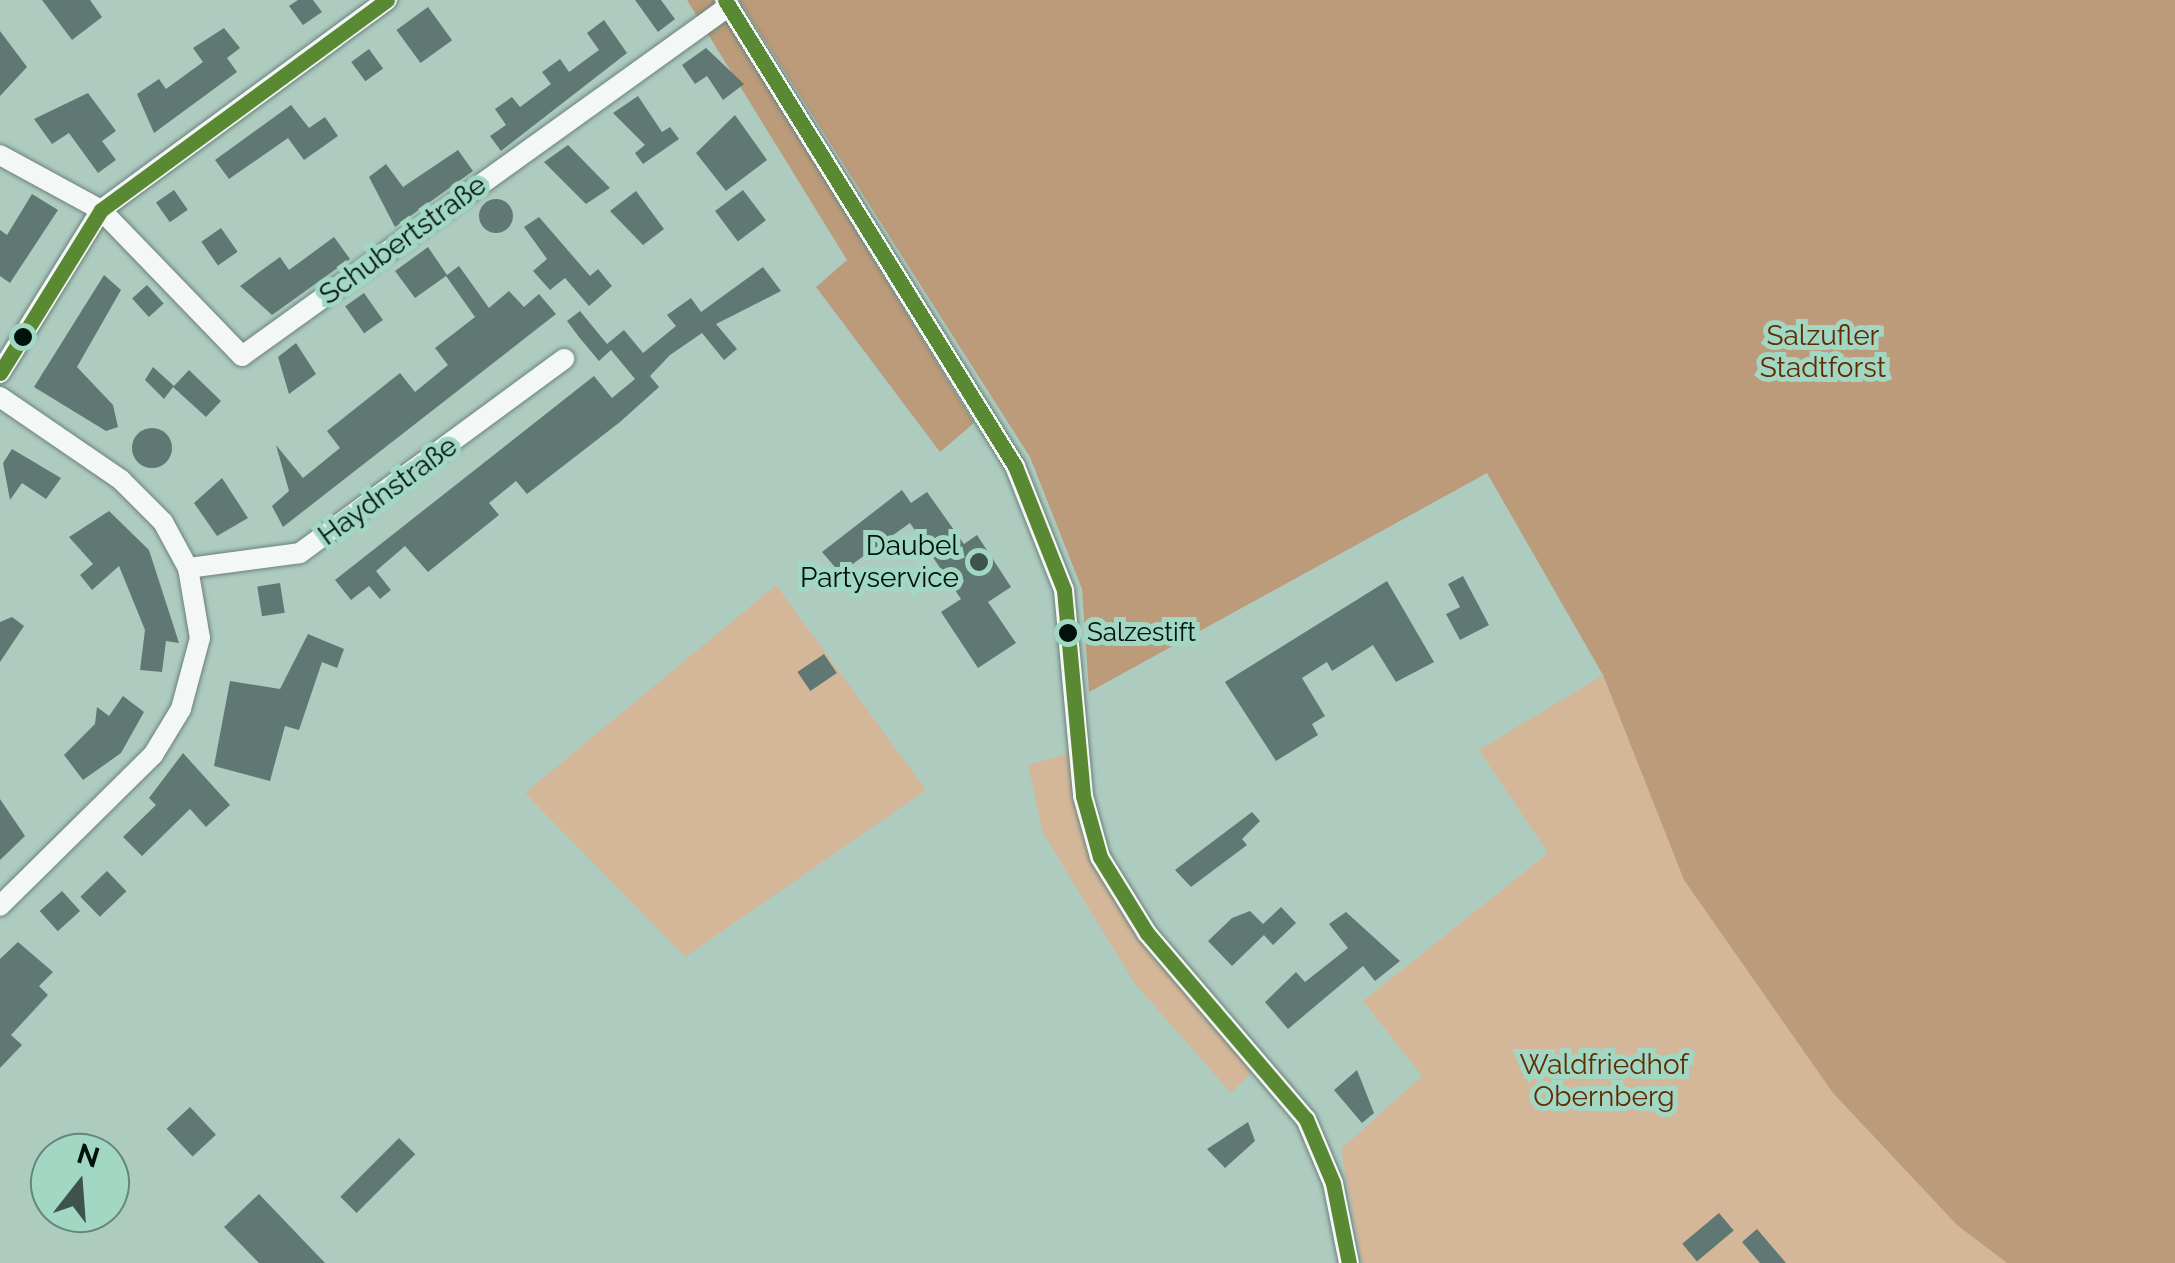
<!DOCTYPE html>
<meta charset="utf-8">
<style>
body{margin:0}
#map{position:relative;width:2175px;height:1263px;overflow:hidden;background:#aecbc0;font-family:Raleway,sans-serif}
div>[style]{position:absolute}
.green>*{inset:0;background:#d4b799}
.forest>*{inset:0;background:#bb9b7a}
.building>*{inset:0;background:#5f7873;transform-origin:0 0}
.round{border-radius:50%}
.roads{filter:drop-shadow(0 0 2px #6b817a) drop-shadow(0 0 2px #6b817a)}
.minor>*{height:20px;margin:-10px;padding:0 10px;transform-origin:10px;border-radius:10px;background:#f3f7f6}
.bus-1>*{height:15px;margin:-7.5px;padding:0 7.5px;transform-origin:7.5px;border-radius:7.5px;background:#598932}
.dots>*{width:28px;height:28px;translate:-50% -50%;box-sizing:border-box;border:5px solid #a2d7c4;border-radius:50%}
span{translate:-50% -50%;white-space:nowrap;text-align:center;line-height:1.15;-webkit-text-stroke:10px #a2d7c4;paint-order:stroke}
.bus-label{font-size:26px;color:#01120c}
.left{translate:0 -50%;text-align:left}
.street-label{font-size:28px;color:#01120c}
.park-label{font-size:28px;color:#612a01}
.poi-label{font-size:28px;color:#01120c}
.right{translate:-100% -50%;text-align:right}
.north{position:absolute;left:30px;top:1133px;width:100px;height:100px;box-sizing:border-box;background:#a2d7c4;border:2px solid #62887a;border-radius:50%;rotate:17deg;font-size:28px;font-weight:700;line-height:40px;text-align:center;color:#01120c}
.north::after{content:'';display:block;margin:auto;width:35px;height:45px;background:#3e534b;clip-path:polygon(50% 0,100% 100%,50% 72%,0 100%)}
</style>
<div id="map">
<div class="green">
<i style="clip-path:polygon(776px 585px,926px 790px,685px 957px,525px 793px)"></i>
<i style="clip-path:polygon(1603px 675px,1684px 880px,1833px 1093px,1957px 1225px,2007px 1263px,1362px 1263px,1341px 1149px,1422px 1076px,1363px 1001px,1548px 853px,1479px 750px)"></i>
<i style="clip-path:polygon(1073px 752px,1079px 825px,1102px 880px,1154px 958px,1257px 1067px,1231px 1093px,1135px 984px,1043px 833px,1028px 765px)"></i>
</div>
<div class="forest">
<i style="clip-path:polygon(687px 0,714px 0,974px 423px,940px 452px,816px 287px,847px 260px)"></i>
<i style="clip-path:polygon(739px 0,2175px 0,2175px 1263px,2007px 1263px,1957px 1225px,1833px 1093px,1684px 880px,1603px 675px,1487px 473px,1089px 692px,1082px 589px,1030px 457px)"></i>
</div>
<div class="building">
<i style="clip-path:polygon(42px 0,90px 0,102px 17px,72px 40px)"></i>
<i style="clip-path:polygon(298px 0,313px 0,322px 12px,303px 25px,289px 6px)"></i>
<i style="clip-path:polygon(635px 0,661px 0,675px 19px,658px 32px)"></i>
<i style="left:428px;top:7px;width:41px;height:39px;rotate:54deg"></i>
<i style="clip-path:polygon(604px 20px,627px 53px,501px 151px,490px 136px,506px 125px,495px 109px,512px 97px,520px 107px,551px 84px,542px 72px,560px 59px,569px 72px,599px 50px,587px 33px)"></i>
<i style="clip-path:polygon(224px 28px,240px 48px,227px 58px,237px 72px,154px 133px,137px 94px,159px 79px,166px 89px,203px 62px,193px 48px)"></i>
<i style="clip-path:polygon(0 31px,27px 67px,0 96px)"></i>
<i style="clip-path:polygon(706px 48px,744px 84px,723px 100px,707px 76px,695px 84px,682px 65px)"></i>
<i style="left:369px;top:49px;width:24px;height:22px;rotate:54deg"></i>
<i style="clip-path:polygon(88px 93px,116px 131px,102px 141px,116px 160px,98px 173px,69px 133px,52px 144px,34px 119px)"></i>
<i style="clip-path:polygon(638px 96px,662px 132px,670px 127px,679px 139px,643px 164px,635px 153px,645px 145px,613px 113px)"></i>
<i style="clip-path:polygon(291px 105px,309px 128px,325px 117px,338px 136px,304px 160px,288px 138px,229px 179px,215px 160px)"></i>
<i style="clip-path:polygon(735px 115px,767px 160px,726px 191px,696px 153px)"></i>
<i style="clip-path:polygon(568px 145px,610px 188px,586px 204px,544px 162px)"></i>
<i style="clip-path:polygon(458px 150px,473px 171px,395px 227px,369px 177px,386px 164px,403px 187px)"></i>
<i style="left:174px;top:190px;width:24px;height:22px;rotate:55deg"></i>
<i style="left:743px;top:190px;width:38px;height:35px;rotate:53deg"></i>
<i style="clip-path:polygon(636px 191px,664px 229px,643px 245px,610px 211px)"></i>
<i style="clip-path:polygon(32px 194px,58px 210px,10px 283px,0 276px,0 230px,7px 235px)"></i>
<i class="round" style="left:479px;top:199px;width:34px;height:34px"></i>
<i style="clip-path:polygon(539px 217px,590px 276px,598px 269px,612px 286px,589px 306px,565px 278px,550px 290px,533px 271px,547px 259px,524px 227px)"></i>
<i style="left:221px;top:228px;width:29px;height:24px;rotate:55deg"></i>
<i style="clip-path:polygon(334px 237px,350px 259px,272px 315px,240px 286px,280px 257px,289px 270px)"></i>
<i style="clip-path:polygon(428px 247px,447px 275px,459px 266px,489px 308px,509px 291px,524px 307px,539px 294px,556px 314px,283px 527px,272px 506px,289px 491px,276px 445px,303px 478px,340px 448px,327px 431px,400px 373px,415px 392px,448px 365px,435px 348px,475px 317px,446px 276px,415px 298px,395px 271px)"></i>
<i style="clip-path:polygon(763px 267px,781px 291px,716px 324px,737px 349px,724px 360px,702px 333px,670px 355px,650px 376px,659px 387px,620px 422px,527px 494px,516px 481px,489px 503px,499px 515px,428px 572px,405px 546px,376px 571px,391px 590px,380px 599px,369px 586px,351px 600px,335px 580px,594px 376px,612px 398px,635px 379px,611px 350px,599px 361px,579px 337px,567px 321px,580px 311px,607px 344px,624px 330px,643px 353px,676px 326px,667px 315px,691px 298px,701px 312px)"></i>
<i style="clip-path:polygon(104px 275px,121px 290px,77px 367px,113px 405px,118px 427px,106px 431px,34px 387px)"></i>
<i style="left:147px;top:285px;width:25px;height:20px;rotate:48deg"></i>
<i style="left:364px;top:293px;width:33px;height:23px;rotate:55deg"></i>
<i style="clip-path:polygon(296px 343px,316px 374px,289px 394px,278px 357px)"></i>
<i style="clip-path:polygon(153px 367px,174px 386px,189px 370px,221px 401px,206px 417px,173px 387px,164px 399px,145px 380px)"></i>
<i class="round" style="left:132px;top:428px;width:40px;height:40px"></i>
<i style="clip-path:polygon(12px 449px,61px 478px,46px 499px,22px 483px,10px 500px,3px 463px)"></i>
<i style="clip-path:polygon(222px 478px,248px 518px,217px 536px,194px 503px)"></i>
<i style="clip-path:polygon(902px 490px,911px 503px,927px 492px,964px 544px,977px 535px,1011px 587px,988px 602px,1016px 643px,978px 668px,941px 612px,961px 599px,910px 523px,840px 573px,822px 552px)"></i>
<i style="clip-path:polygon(109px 511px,149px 550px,179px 643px,166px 641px,162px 672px,140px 670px,145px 630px,119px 566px,92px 590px,80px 575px,93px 564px,69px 537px)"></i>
<i style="clip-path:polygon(1463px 576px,1489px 625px,1460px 640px,1446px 614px,1460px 607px,1448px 584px)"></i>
<i style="clip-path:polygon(1387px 581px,1434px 662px,1396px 682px,1373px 645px,1332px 671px,1327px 662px,1302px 678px,1325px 716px,1312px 724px,1318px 735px,1276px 761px,1225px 682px)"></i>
<i style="left:280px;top:583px;width:30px;height:23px;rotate:81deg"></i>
<i style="clip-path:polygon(12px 617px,24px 626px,0 662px,0 622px)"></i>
<i style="clip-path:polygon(308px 634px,344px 649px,337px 668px,322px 662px,299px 730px,285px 726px,270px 781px,214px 766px,230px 681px,280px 689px)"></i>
<i style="left:824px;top:654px;width:23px;height:32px;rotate:56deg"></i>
<i style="clip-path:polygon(123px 696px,144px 712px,121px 753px,83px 780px,64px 755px,95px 724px,97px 707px,109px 716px)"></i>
<i style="clip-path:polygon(183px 753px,230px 805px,206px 827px,190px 809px,142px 856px,123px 837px,156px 805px,149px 798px)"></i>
<i style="clip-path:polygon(0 799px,25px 836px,0 860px)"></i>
<i style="clip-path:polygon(1252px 812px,1260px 821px,1242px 839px,1247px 845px,1191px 887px,1175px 870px)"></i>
<i style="left:107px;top:871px;width:28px;height:37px;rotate:46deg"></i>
<i style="left:62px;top:891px;width:27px;height:30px;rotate:48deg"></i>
<i style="clip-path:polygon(1281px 907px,1296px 923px,1273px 945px,1264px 935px,1232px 966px,1208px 941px,1232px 918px,1250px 911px,1263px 924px)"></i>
<i style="clip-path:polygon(1346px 912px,1400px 961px,1375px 981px,1363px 966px,1288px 1029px,1265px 1002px,1296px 972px,1305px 982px,1348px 948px,1329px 924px)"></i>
<i style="clip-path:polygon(18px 942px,53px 972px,39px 986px,48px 995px,11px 1035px,22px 1045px,0 1068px,0 959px)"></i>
<i style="clip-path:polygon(1357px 1070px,1374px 1113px,1362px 1123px,1334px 1090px)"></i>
<i style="left:190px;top:1107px;width:38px;height:32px;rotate:47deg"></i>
<i style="clip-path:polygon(1248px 1122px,1255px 1141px,1225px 1168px,1207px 1149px)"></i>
<i style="left:399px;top:1138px;width:23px;height:83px;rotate:45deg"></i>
<i style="clip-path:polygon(259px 1194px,325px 1263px,259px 1263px,224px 1227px)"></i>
<i style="left:1719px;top:1213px;width:23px;height:48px;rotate:50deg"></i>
<i style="clip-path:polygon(1757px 1229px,1786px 1263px,1760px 1263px,1742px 1242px)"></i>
</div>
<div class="roads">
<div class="minor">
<i style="left:725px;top:0;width:549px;rotate:58.11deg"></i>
<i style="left:1015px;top:466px;width:133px;rotate:68.4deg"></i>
<i style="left:1064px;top:590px;width:207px;rotate:84.7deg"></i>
<i style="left:1083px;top:796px;width:63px;rotate:74.4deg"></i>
<i style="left:1100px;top:857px;width:89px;rotate:58.3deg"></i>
<i style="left:1147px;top:933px;width:245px;rotate:49.5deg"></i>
<i style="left:1306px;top:1119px;width:69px;rotate:67.1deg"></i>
<i style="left:1333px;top:1183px;width:82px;rotate:78.7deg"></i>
<i style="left:0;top:155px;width:115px;rotate:28.6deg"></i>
<i style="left:101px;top:210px;width:203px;rotate:46deg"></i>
<i style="left:242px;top:356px;width:600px;rotate:-35.7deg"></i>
<i style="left:0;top:373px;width:192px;rotate:-58.2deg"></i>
<i style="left:101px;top:210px;width:355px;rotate:-36.3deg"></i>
<i style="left:0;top:397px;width:147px;rotate:34.4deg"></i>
<i style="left:121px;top:480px;width:59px;rotate:45deg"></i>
<i style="left:163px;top:522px;width:52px;rotate:61.5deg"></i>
<i style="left:188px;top:568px;width:71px;rotate:80.3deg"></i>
<i style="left:200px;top:638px;width:73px;rotate:105deg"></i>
<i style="left:181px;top:709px;width:54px;rotate:121.3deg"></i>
<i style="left:153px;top:755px;width:215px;rotate:135.4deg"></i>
<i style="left:188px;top:568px;width:113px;rotate:-7.6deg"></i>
<i style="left:300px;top:553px;width:328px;rotate:-36.3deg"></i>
</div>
</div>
<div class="bus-1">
<i style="left:725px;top:0;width:549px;rotate:58.11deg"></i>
<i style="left:1015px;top:466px;width:133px;rotate:68.4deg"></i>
<i style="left:1064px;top:590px;width:207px;rotate:84.7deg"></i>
<i style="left:1083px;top:796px;width:63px;rotate:74.4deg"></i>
<i style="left:1100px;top:857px;width:89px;rotate:58.3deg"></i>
<i style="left:1147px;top:933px;width:245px;rotate:49.5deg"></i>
<i style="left:1306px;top:1119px;width:69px;rotate:67.1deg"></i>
<i style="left:1333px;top:1183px;width:82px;rotate:78.7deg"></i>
<i style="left:0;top:373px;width:192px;rotate:-58.2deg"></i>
<i style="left:101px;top:210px;width:355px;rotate:-36.3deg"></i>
</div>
<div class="dots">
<i style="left:23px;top:337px;background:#01120c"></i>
<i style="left:979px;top:562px;background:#3e534b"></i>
<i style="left:1068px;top:633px;background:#01120c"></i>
</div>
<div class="bus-label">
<span class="left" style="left:1087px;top:633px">Salzestift</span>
</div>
<div class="street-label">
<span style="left:403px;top:240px;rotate:-36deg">Schubertstraße</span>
<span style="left:388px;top:491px;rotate:-36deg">Haydnstraße</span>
</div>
<div class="park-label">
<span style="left:1823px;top:352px">Salzufler<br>Stadtforst</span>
<span style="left:1604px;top:1081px">Waldfriedhof<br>Obernberg</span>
</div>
<div class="poi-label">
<span class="right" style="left:959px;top:562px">Daubel<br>Partyservice</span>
</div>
<div class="north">N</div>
</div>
